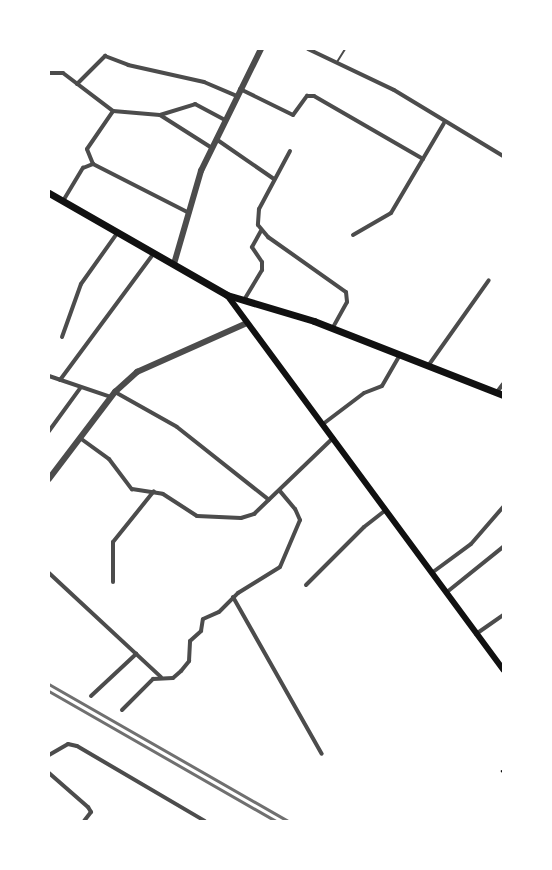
<!DOCTYPE html>
<style>
body{margin:0}
#map{position:relative;width:552px;height:870px;overflow:hidden;background:#fff;font-family:"DM Sans",sans-serif}
div>[style]{position:absolute}
.path>*{height:1.5px;margin:-0.75px;padding:0 0.75px;transform-origin:0.75px;border-radius:0.75px;background:#111}
.service>*{height:2px;margin:-1px;padding:0 1px;transform-origin:1px;border-radius:1px;background:#4c4c4c}
.minor>*{height:4px;margin:-2px;padding:0 2px;transform-origin:2px;border-radius:2px;background:#4c4c4c}
.tertiary>*{height:5.5px;margin:-2.75px;padding:0 2.75px;transform-origin:2.75px;border-radius:2.75px;background:#4c4c4c}
.secondary>*{height:6px;margin:-3px;padding:0 3px;transform-origin:3px;border-radius:3px;background:#111}
.primary>*{height:7px;margin:-3.5px;padding:0 3.5px;transform-origin:3.5px;border-radius:3.5px;background:#111}
.rail>*{height:2.5px;margin:-1.25px;padding:0 1.25px;transform-origin:1.25px;border-radius:1.25px;background:#707070}
span{translate:-50% -50%;white-space:nowrap;text-align:center;line-height:1.15;-webkit-text-stroke:3px #fff;paint-order:stroke}
.frame{position:absolute;inset:0;border:50px solid #fff;pointer-events:none}
</style>
<div id="map">
<div class="path">
<i style="left:502px;top:771px;width:1px;rotate:45deg"></i>
</div>
<div class="service">
<i style="left:337px;top:62px;width:15px;rotate:-58deg"></i>
</div>
<div class="minor">
<i style="left:308px;top:49px;width:95px;rotate:25.5deg"></i>
<i style="left:394px;top:90px;width:127px;rotate:31.2deg"></i>
<i style="left:49px;top:73px;width:14px"></i>
<i style="left:63px;top:73px;width:63px;rotate:37.2deg"></i>
<i style="left:77px;top:84px;width:40px;rotate:-45deg"></i>
<i style="left:105px;top:56px;width:25px;rotate:21deg"></i>
<i style="left:128px;top:65px;width:78px;rotate:12.6deg"></i>
<i style="left:204px;top:82px;width:36px;rotate:23deg"></i>
<i style="left:240px;top:89px;width:59px;rotate:26.1deg"></i>
<i style="left:293px;top:115px;width:24px;rotate:-54deg"></i>
<i style="left:307px;top:96px;width:7px"></i>
<i style="left:314px;top:96px;width:126px;rotate:30deg"></i>
<i style="left:160px;top:115px;width:62px;rotate:32.4deg"></i>
<i style="left:216px;top:139px;width:70px;rotate:34.6deg"></i>
<i style="left:290px;top:151px;width:66px;rotate:118.1deg"></i>
<i style="left:259px;top:209px;width:16px;rotate:94deg"></i>
<i style="left:258px;top:225px;width:16px;rotate:50deg"></i>
<i style="left:268px;top:237px;width:95px;rotate:35.2deg"></i>
<i style="left:346px;top:292px;width:10px;rotate:84deg"></i>
<i style="left:347px;top:302px;width:31px;rotate:119deg"></i>
<i style="left:93px;top:164px;width:16px;rotate:-112deg"></i>
<i style="left:87px;top:149px;width:46px;rotate:-55.6deg"></i>
<i style="left:113px;top:111px;width:47px;rotate:4.9deg"></i>
<i style="left:160px;top:115px;width:37px;rotate:-17deg"></i>
<i style="left:195px;top:104px;width:34px;rotate:28deg"></i>
<i style="left:63px;top:201px;width:39px;rotate:-59deg"></i>
<i style="left:83px;top:168px;width:11px;rotate:-22deg"></i>
<i style="left:93px;top:164px;width:108px;rotate:27deg"></i>
<i style="left:353px;top:235px;width:44px;rotate:-30.1deg"></i>
<i style="left:391px;top:213px;width:104px;rotate:-59.5deg"></i>
<i style="left:244px;top:300px;width:35px;rotate:-59deg"></i>
<i style="left:262px;top:270px;width:8px;rotate:-90deg"></i>
<i style="left:262px;top:262px;width:18px;rotate:-124deg"></i>
<i style="left:252px;top:247px;width:18px;rotate:-61deg"></i>
<i style="left:62px;top:337px;width:56px;rotate:-70.3deg"></i>
<i style="left:81px;top:284px;width:64px;rotate:-54.6deg"></i>
<i style="left:428px;top:366px;width:105px;rotate:-54.7deg"></i>
<i style="left:49px;top:376px;width:65px;rotate:18.7deg"></i>
<i style="left:60px;top:380px;width:158px;rotate:-53.5deg"></i>
<i style="left:115px;top:392px;width:71px;rotate:29.4deg"></i>
<i style="left:177px;top:427px;width:117px;rotate:38.4deg"></i>
<i style="left:497px;top:392px;width:10px;rotate:-53deg"></i>
<i style="left:323px;top:424px;width:51px;rotate:-37.1deg"></i>
<i style="left:364px;top:393px;width:19px;rotate:-21deg"></i>
<i style="left:382px;top:386px;width:36px;rotate:-60deg"></i>
<i style="left:49px;top:431px;width:54px;rotate:-54deg"></i>
<i style="left:80px;top:438px;width:36px;rotate:36deg"></i>
<i style="left:109px;top:459px;width:38px;rotate:53deg"></i>
<i style="left:132px;top:489px;width:31px;rotate:9deg"></i>
<i style="left:163px;top:494px;width:40px;rotate:32.9deg"></i>
<i style="left:197px;top:516px;width:44px;rotate:2.6deg"></i>
<i style="left:241px;top:518px;width:14px;rotate:-17deg"></i>
<i style="left:254px;top:514px;width:110px;rotate:-43.9deg"></i>
<i style="left:433px;top:572px;width:47px;rotate:-36.4deg"></i>
<i style="left:471px;top:544px;width:49px;rotate:-49.1deg"></i>
<i style="left:49px;top:573px;width:153px;rotate:42.9deg"></i>
<i style="left:113px;top:582px;width:40px;rotate:-90deg"></i>
<i style="left:113px;top:542px;width:65px;rotate:-51.2deg"></i>
<i style="left:306px;top:585px;width:82px;rotate:-45deg"></i>
<i style="left:364px;top:527px;width:28px;rotate:-38deg"></i>
<i style="left:447px;top:592px;width:72px;rotate:-38.8deg"></i>
<i style="left:233px;top:597px;width:180px;rotate:60.5deg"></i>
<i style="left:476px;top:634px;width:33px;rotate:-35deg"></i>
<i style="left:91px;top:696px;width:62px;rotate:-43deg"></i>
<i style="left:122px;top:710px;width:44px;rotate:-45deg"></i>
<i style="left:153px;top:679px;width:20px;rotate:-3deg"></i>
<i style="left:173px;top:678px;width:11px;rotate:-41deg"></i>
<i style="left:181px;top:671px;width:13px;rotate:-51deg"></i>
<i style="left:189px;top:661px;width:20px;rotate:-87deg"></i>
<i style="left:190px;top:641px;width:15px;rotate:-42deg"></i>
<i style="left:201px;top:631px;width:12px;rotate:-81deg"></i>
<i style="left:203px;top:619px;width:17px;rotate:-24deg"></i>
<i style="left:219px;top:612px;width:27px;rotate:-45deg"></i>
<i style="left:238px;top:593px;width:49px;rotate:-31.8deg"></i>
<i style="left:280px;top:567px;width:51px;rotate:-66.9deg"></i>
<i style="left:300px;top:520px;width:12px;rotate:-114deg"></i>
<i style="left:295px;top:509px;width:23px;rotate:-130deg"></i>
<i style="left:49px;top:755px;width:22px;rotate:-30deg"></i>
<i style="left:68px;top:744px;width:9px;rotate:13deg"></i>
<i style="left:77px;top:746px;width:148px;rotate:30.4deg"></i>
<i style="left:49px;top:773px;width:52px;rotate:41.1deg"></i>
<i style="left:88px;top:807px;width:6px;rotate:59deg"></i>
<i style="left:91px;top:812px;width:11px;rotate:128deg"></i>
</div>
<div class="tertiary">
<i style="left:174px;top:264px;width:97px;rotate:-73.8deg"></i>
<i style="left:201px;top:171px;width:136px;rotate:-63.8deg"></i>
<i style="left:49px;top:479px;width:109px;rotate:-52.8deg"></i>
<i style="left:115px;top:392px;width:30px;rotate:-42deg"></i>
<i style="left:137px;top:372px;width:120px;rotate:-24deg"></i>
</div>
<div class="secondary">
<i style="left:227px;top:295px;width:466px;rotate:53.6deg"></i>
</div>
<div class="primary">
<i style="left:49px;top:193px;width:205px;rotate:29.8deg"></i>
<i style="left:227px;top:295px;width:91px;rotate:16.6deg"></i>
<i style="left:314px;top:321px;width:203px;rotate:21.4deg"></i>
</div>
<div class="rail">
<i style="left:49px;top:684px;width:275px;rotate:29.8deg"></i>
<i style="left:49px;top:691px;width:262px;rotate:29.8deg"></i>
</div>
<div class="frame"></div>
</div>
